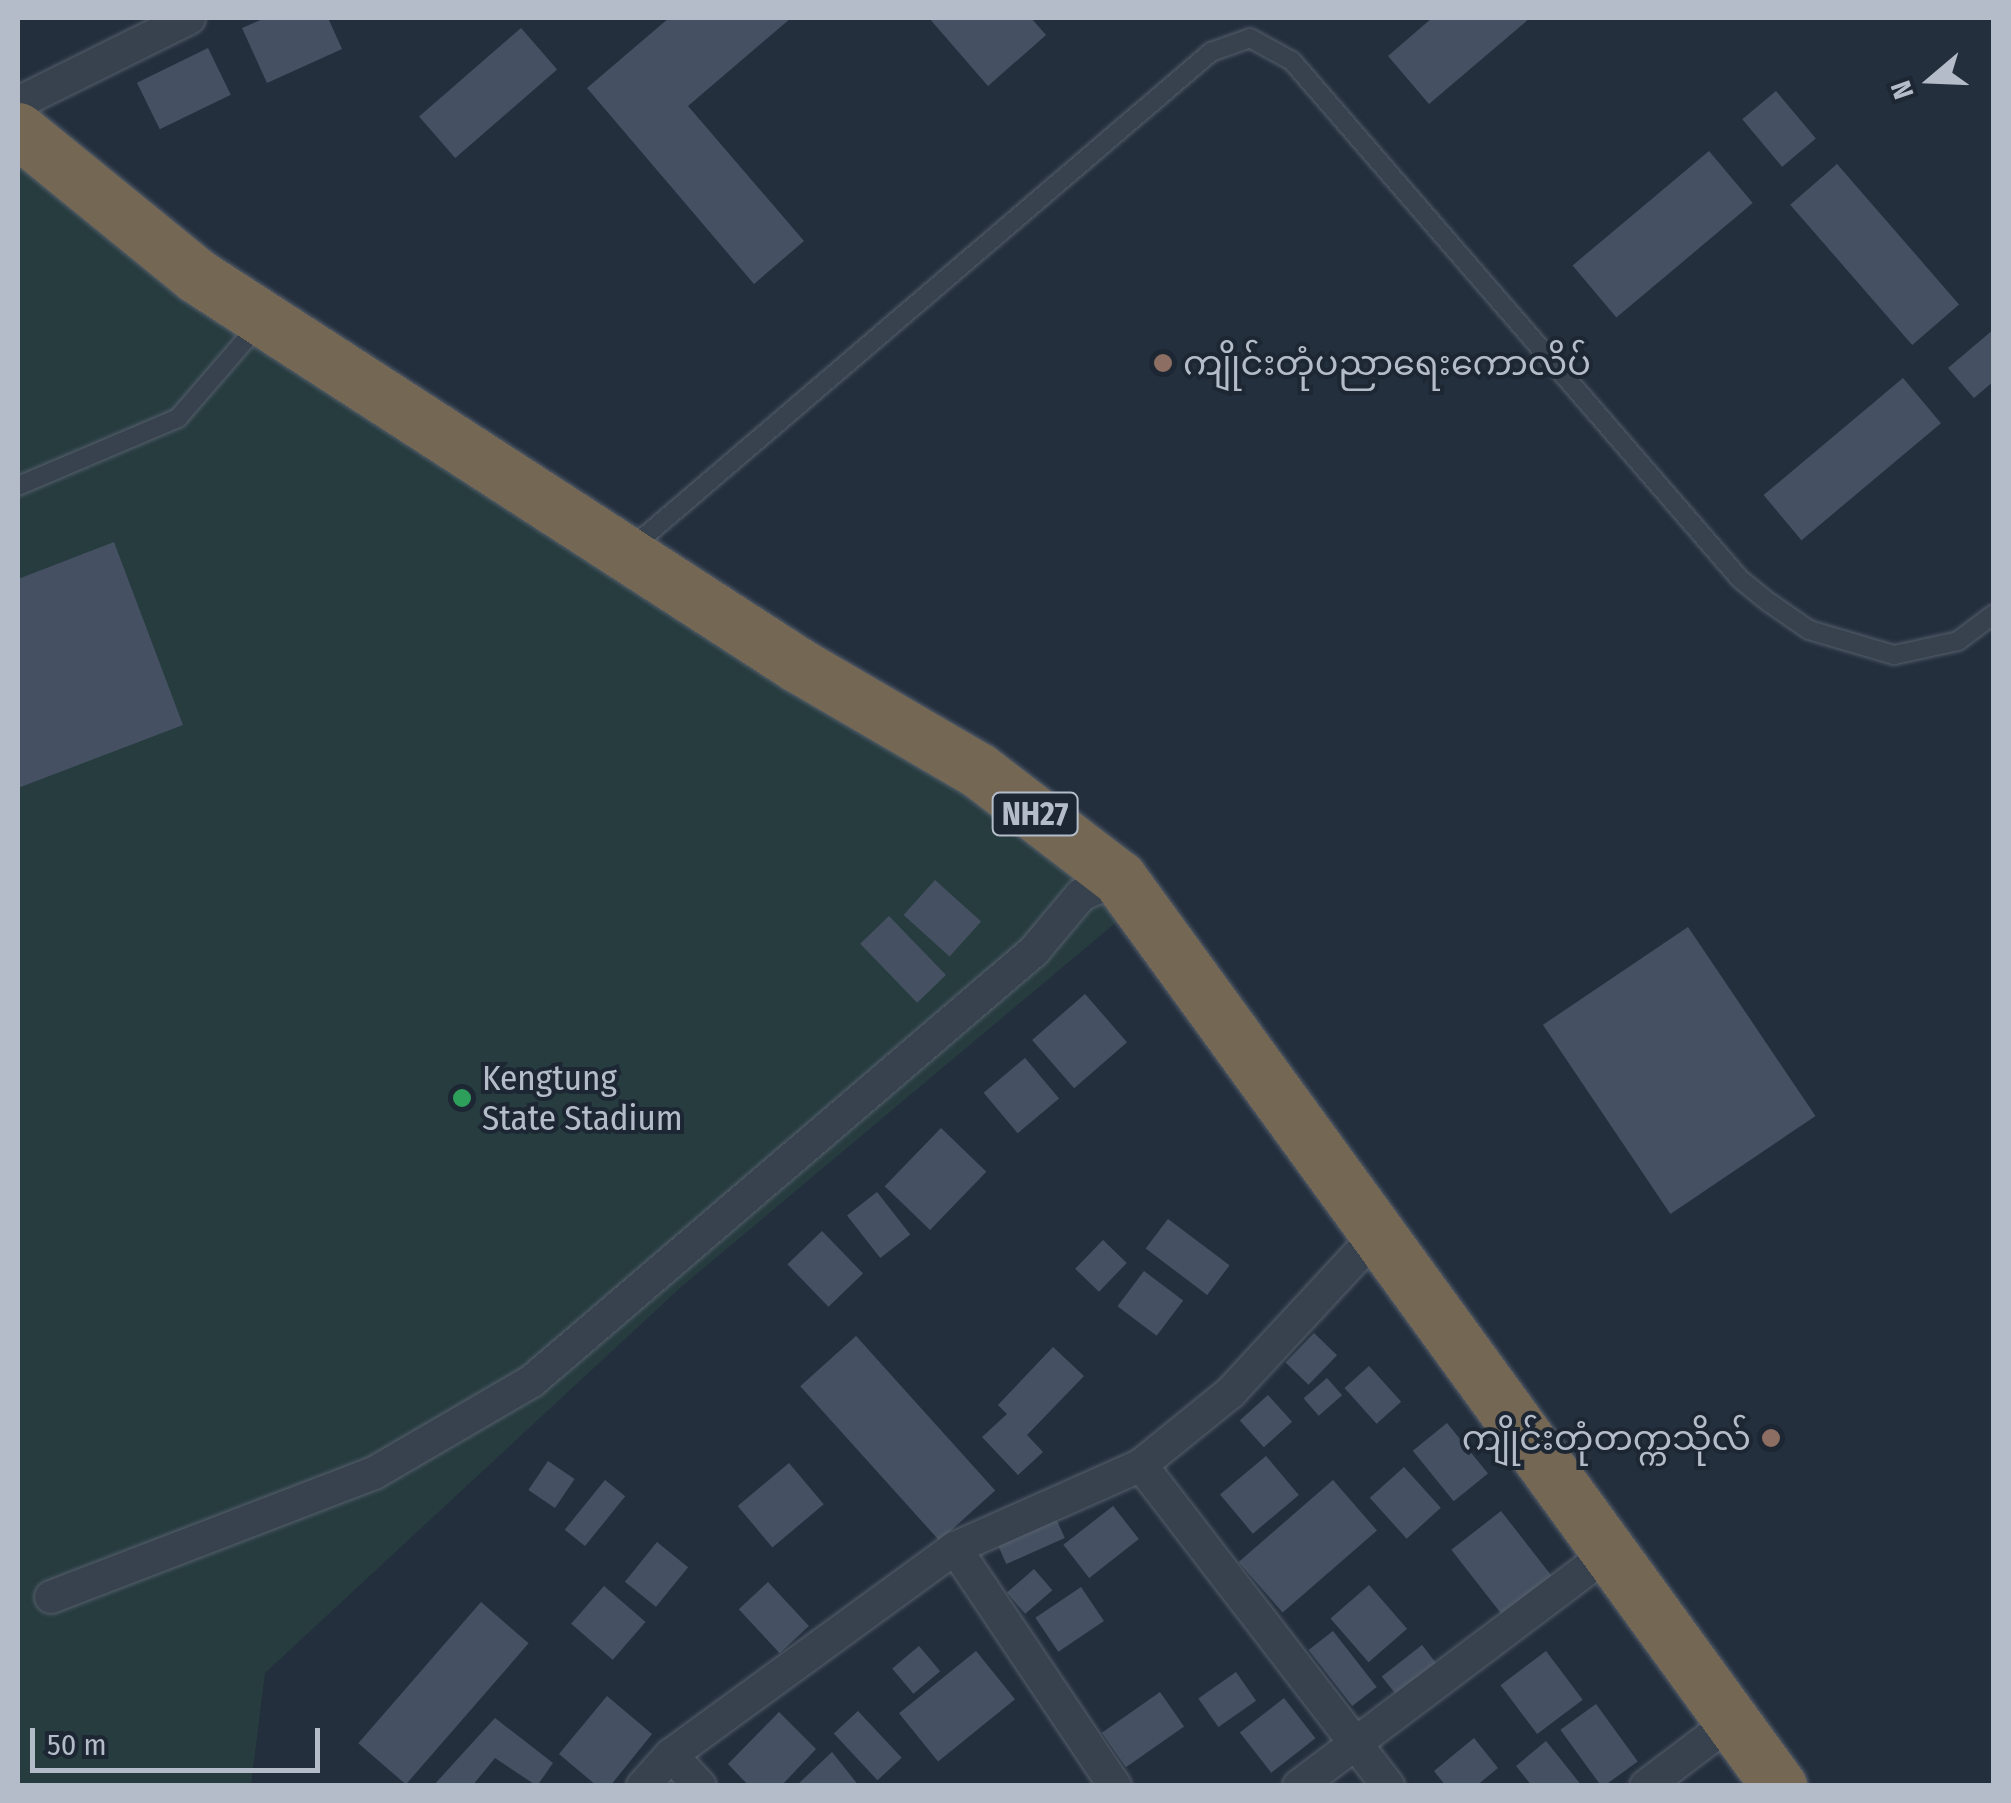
<!DOCTYPE html>
<meta charset="utf-8">
<style>
body{margin:0}
#map{position:relative;width:2011px;height:1803px;overflow:hidden;background:#242f3e;font-family:"Fira Sans Condensed","Noto Sans Myanmar",sans-serif}
div>[style]{position:absolute}
.green>*{inset:0;background:#263c3f}
.building>*{inset:0;background:#455162;transform-origin:0 0}
.roads{filter:drop-shadow(0 0 2px #565f6c) drop-shadow(0 0 2px #565f6c)}
.lane>*{height:18px;margin:-9px;padding:0 9px;transform-origin:9px;border-radius:9px;background:#38414e}
.street>*{height:32px;margin:-16px;padding:0 16px;transform-origin:16px;border-radius:16px;background:#38414e}
.highway>*{height:55px;margin:-27.5px;padding:0 27.5px;transform-origin:27.5px;border-radius:27.5px;background:#746855}
.dots>*{width:28px;height:28px;translate:-50% -50%;box-sizing:border-box;border:5px solid #1d2633;border-radius:50%}
span{translate:-50% -50%;white-space:nowrap;text-align:center;line-height:1.15;-webkit-text-stroke:8px #1d2633;paint-order:stroke}
.shield-label span{padding:2px 8px;background:#1d2633;border:2px solid;border-radius:8px;-webkit-text-stroke-width:0}
.shield-label{font-size:32px;color:#b4bcc9;font-weight:700}
.poi-label{font-size:35px;color:#b4bcc9}
.left{translate:0 -50%;text-align:left}
.right{translate:-100% -50%;text-align:right}
.frame{position:absolute;inset:0;border:20px solid #b4bcc9;pointer-events:none}
.north{position:absolute;left:1881px;top:30px;width:100px;height:100px;-webkit-text-stroke:8px #1d2633;paint-order:stroke;rotate:251deg;font-size:28px;font-weight:700;line-height:40px;text-align:center;color:#b4bcc9}
.north::after{content:'';display:block;margin:auto;width:35px;height:45px;background:#b4bcc9;clip-path:polygon(50% 0,100% 100%,50% 72%,0 100%)}
.scale{position:absolute;left:30px;top:1728px;width:290px;height:45px;box-sizing:border-box;border:5px solid #b4bcc9;border-top:0;padding-left:12px;font-size:30px;line-height:35px;white-space:nowrap;color:#b4bcc9;-webkit-text-stroke:8px #1d2633;paint-order:stroke}
</style>
<div id="map">
<div class="green">
<i style="clip-path:polygon(18px 148px,1132px 909px,681px 1287px,265px 1673px,251px 1785px,18px 1785px)"></i>
</div>
<div class="building">
<i style="clip-path:polygon(265px 18px,328px 18px,342px 49px,267px 83px,242px 28px)"></i>
<i style="clip-path:polygon(669px 18px,791px 18px,688px 106px,804px 241px,754px 284px,587px 88px)"></i>
<i style="clip-path:polygon(929px 18px,1031px 18px,1046px 35px,988px 86px)"></i>
<i style="clip-path:polygon(1432px 18px,1530px 18px,1429px 104px,1388px 56px)"></i>
<i style="left:521px;top:28px;width:55px;height:135px;rotate:49deg"></i>
<i style="left:208px;top:48px;width:52px;height:79px;rotate:64deg"></i>
<i style="left:1776px;top:91px;width:62px;height:44px;rotate:50deg"></i>
<i style="left:1709px;top:151px;width:68px;height:178px;rotate:50deg"></i>
<i style="left:1837px;top:164px;width:186px;height:62px;rotate:49deg"></i>
<i style="clip-path:polygon(1994px 329px,1994px 381px,1974px 398px,1948px 368px)"></i>
<i style="left:1903px;top:378px;width:59px;height:182px;rotate:50deg"></i>
<i style="clip-path:polygon(114px 542px,183px 725px,18px 788px,18px 579px)"></i>
<i style="left:935px;top:880px;width:62px;height:47px;rotate:42deg"></i>
<i style="left:889px;top:916px;width:82px;height:40px;rotate:46deg"></i>
<i style="left:1688px;top:927px;width:228px;height:175px;rotate:56deg"></i>
<i style="left:1085px;top:994px;width:64px;height:70px;rotate:49deg"></i>
<i style="left:1025px;top:1058px;width:53px;height:54px;rotate:50deg"></i>
<i style="left:941px;top:1128px;width:63px;height:81px;rotate:44deg"></i>
<i style="left:877px;top:1192px;width:54px;height:38px;rotate:52deg"></i>
<i style="left:1168px;top:1219px;width:77px;height:37px;rotate:37deg"></i>
<i style="left:822px;top:1231px;width:59px;height:48px;rotate:46deg"></i>
<i style="left:1103px;top:1240px;width:33px;height:40px;rotate:44deg"></i>
<i style="left:1144px;top:1271px;width:49px;height:44px;rotate:37deg"></i>
<i style="left:1314px;top:1333px;width:32px;height:41px;rotate:44deg"></i>
<i style="left:856px;top:1336px;width:208px;height:75px;rotate:48deg"></i>
<i style="clip-path:polygon(1053px 1347px,1084px 1376px,1027px 1435px,1043px 1452px,1018px 1475px,982px 1437px,1007px 1414px,998px 1405px)"></i>
<i style="left:1369px;top:1366px;width:48px;height:33px;rotate:48deg"></i>
<i style="left:1327px;top:1378px;width:23px;height:31px;rotate:49deg"></i>
<i style="left:1268px;top:1395px;width:36px;height:38px;rotate:48deg"></i>
<i style="left:1447px;top:1423px;width:65px;height:44px;rotate:51deg"></i>
<i style="left:1266px;top:1456px;width:51px;height:60px;rotate:50deg"></i>
<i style="left:548px;top:1461px;width:32px;height:35px;rotate:34deg"></i>
<i style="left:789px;top:1463px;width:54px;height:67px;rotate:50deg"></i>
<i style="left:1404px;top:1467px;width:55px;height:46px;rotate:48deg"></i>
<i style="left:605px;top:1480px;width:26px;height:64px;rotate:39deg"></i>
<i style="left:1333px;top:1480px;width:67px;height:125px;rotate:49deg"></i>
<i style="left:1113px;top:1506px;width:42px;height:63px;rotate:52deg"></i>
<i style="left:1501px;top:1511px;width:83px;height:63px;rotate:52deg"></i>
<i style="left:1055px;top:1516px;width:24px;height:64px;rotate:66deg"></i>
<i style="left:657px;top:1542px;width:40px;height:51px;rotate:39deg"></i>
<i style="left:1034px;top:1569px;width:28px;height:36px;rotate:49deg"></i>
<i style="left:768px;top:1582px;width:60px;height:40px;rotate:47deg"></i>
<i style="left:1369px;top:1585px;width:58px;height:51px;rotate:49deg"></i>
<i style="left:604px;top:1586px;width:55px;height:50px;rotate:41deg"></i>
<i style="left:1081px;top:1587px;width:41px;height:55px;rotate:56deg"></i>
<i style="left:481px;top:1602px;width:63px;height:187px;rotate:41deg"></i>
<i style="left:1333px;top:1631px;width:71px;height:31px;rotate:52deg"></i>
<i style="left:1422px;top:1645px;width:31px;height:51px;rotate:52deg"></i>
<i style="left:919px;top:1646px;width:33px;height:35px;rotate:50deg"></i>
<i style="left:976px;top:1651px;width:62px;height:99px;rotate:51deg"></i>
<i style="left:1546px;top:1651px;width:61px;height:57px;rotate:53deg"></i>
<i style="left:1236px;top:1672px;width:35px;height:46px;rotate:55deg"></i>
<i style="left:1160px;top:1692px;width:42px;height:71px;rotate:55deg"></i>
<i style="clip-path:polygon(607px 1696px,652px 1734px,610px 1786px,597px 1786px,559px 1754px)"></i>
<i style="left:1284px;top:1698px;width:51px;height:56px;rotate:52deg"></i>
<i style="left:1596px;top:1704px;width:71px;height:44px;rotate:54deg"></i>
<i style="left:858px;top:1711px;width:64px;height:33px;rotate:47deg"></i>
<i style="clip-path:polygon(779px 1712px,816px 1749px,781px 1786px,749px 1786px,728px 1764px)"></i>
<i style="clip-path:polygon(495px 1718px,553px 1763px,537px 1786px,495px 1758px,472px 1786px,433px 1786px)"></i>
<i style="clip-path:polygon(1474px 1738px,1498px 1768px,1476px 1786px,1446px 1786px,1434px 1771px)"></i>
<i style="clip-path:polygon(1546px 1741px,1582px 1786px,1532px 1786px,1516px 1766px)"></i>
<i style="clip-path:polygon(832px 1752px,859px 1786px,796px 1786px)"></i>
</div>
<div class="roads">
<div class="lane">
<i style="left:18px;top:486px;width:174px;rotate:-23deg"></i>
<i style="left:178px;top:418px;width:125px;rotate:-49.2deg"></i>
<i style="left:630px;top:549px;width:765px;rotate:-40.54deg"></i>
<i style="left:1211px;top:52px;width:41px;rotate:-19.7deg"></i>
<i style="left:1250px;top:38px;width:48px;rotate:28.7deg"></i>
<i style="left:1292px;top:61px;width:685px;rotate:49.14deg"></i>
<i style="left:1740px;top:579px;width:38px;rotate:39deg"></i>
<i style="left:1770px;top:603px;width:47px;rotate:34.7deg"></i>
<i style="left:1809px;top:630px;width:89px;rotate:16.4deg"></i>
<i style="left:1894px;top:655px;width:66px;rotate:-12.3deg"></i>
<i style="left:1958px;top:641px;width:45px;rotate:-36.9deg"></i>
</div>
<div class="street">
<i style="left:18px;top:103px;width:191px;rotate:-26.4deg"></i>
<i style="left:1141px;top:1465px;width:405px;rotate:52.4deg"></i>
<i style="left:955px;top:1548px;width:287px;rotate:56.1deg"></i>
<i style="left:51px;top:1597px;width:346px;rotate:-21deg"></i>
<i style="left:374px;top:1473px;width:183px;rotate:-30.2deg"></i>
<i style="left:532px;top:1381px;width:661px;rotate:-40.58deg"></i>
<i style="left:1034px;top:951px;width:73px;rotate:-50deg"></i>
<i style="left:1081px;top:895px;width:42px;rotate:-24.1deg"></i>
<i style="left:671px;top:1755px;width:42px;rotate:46.9deg"></i>
<i style="left:643px;top:1786px;width:42px;rotate:-47.9deg"></i>
<i style="left:671px;top:1755px;width:351px;rotate:-36.1deg"></i>
<i style="left:955px;top:1548px;width:204px;rotate:-24deg"></i>
<i style="left:1141px;top:1465px;width:116px;rotate:-39deg"></i>
<i style="left:1231px;top:1392px;width:221px;rotate:-47.2deg"></i>
<i style="left:1299px;top:1786px;width:391px;rotate:-37deg"></i>
<i style="left:1646px;top:1786px;width:109px;rotate:-37.2deg"></i>
</div>
<div class="highway">
<i style="left:18px;top:130px;width:231px;rotate:39.2deg"></i>
<i style="left:197px;top:276px;width:716px;rotate:32.91deg"></i>
<i style="left:798px;top:665px;width:208px;rotate:30.3deg"></i>
<i style="left:978px;top:770px;width:178px;rotate:37.5deg"></i>
<i style="left:1119px;top:878px;width:1123px;rotate:53.99deg"></i>
</div>
</div>
<div class="dots">
<i style="left:1163px;top:363px;background:#8d6e63"></i>
<i style="left:462px;top:1098px;background:#2e9e5b"></i>
<i style="left:1771px;top:1438px;background:#8d6e63"></i>
</div>
<div class="shield-label">
<span style="left:1035px;top:814px">NH27</span>
</div>
<div class="poi-label">
<span class="left" style="left:1183px;top:363px">ကျိုင်းတုံပညာရေးကောလိပ်</span>
<span class="left" style="left:482px;top:1098px">Kengtung<br>State Stadium</span>
<span class="right" style="left:1751px;top:1438px">ကျိုင်းတုံတက္ကသိုလ်</span>
</div>
<div class="frame"></div>
<div class="north">N</div>
<div class="scale">50 m</div>
</div>
